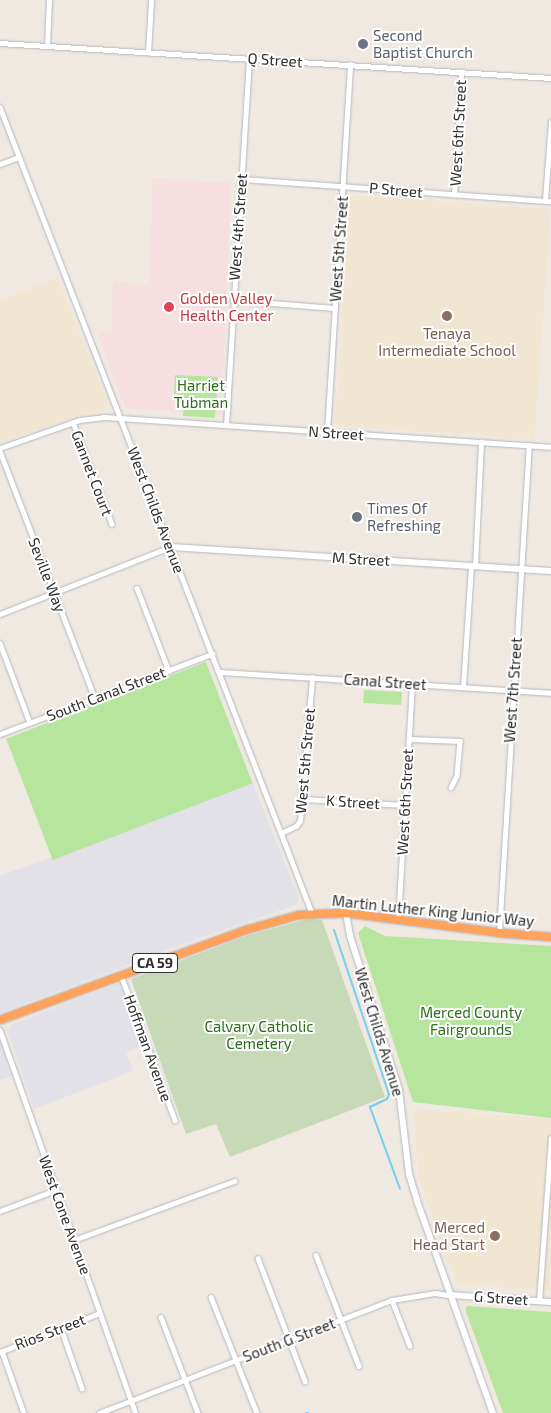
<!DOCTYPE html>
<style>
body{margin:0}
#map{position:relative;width:551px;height:1413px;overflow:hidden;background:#efe9e1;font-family:"Exo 2",sans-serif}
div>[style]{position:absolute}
.industrial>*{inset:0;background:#e3e1e8}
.education>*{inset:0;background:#f0e6d1;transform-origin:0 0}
.medical>*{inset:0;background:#f5dfe0}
.green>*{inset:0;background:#b6e59e;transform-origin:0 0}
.cemetery>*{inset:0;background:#c8d9b8}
.stream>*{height:2px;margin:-1px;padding:0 1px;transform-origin:1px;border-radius:1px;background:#75cff0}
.roads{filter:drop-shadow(0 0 1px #b4b7c1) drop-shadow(0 0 1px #b4b7c1)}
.street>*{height:4.5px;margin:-2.25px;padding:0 2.25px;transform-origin:2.25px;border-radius:2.25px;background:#fff}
.secondary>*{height:6px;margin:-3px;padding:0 3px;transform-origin:3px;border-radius:3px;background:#fff}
.highway>*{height:8px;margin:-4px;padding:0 4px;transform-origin:4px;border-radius:4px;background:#ffa35c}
.dots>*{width:14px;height:14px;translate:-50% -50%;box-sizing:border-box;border:2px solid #fff;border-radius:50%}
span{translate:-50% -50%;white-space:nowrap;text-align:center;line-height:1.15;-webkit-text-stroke:4px #fff;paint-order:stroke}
.shield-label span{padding:1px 4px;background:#fff;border:1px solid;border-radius:4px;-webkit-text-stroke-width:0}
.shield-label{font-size:14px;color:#2e2e2e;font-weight:700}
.worship-label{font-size:15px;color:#5b616d}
.left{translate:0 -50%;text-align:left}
.street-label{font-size:15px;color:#2e2e2e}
.health-label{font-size:15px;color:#be3a42}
.education-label{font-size:15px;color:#785e54}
.right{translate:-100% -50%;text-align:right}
.park-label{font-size:15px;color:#2c6e1b}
</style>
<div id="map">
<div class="industrial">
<i style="clip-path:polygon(253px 783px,299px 899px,296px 905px,199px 938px,0 1013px,0 876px)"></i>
<i style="clip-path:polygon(121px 982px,143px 1045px,126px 1053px,133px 1071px,34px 1109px,8px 1032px,11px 1025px)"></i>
<i style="clip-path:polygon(0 1042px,12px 1076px,0 1080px)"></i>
</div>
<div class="education">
<i style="left:351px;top:195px;width:200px;height:231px;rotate:4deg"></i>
<i style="clip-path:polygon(58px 278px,108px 404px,103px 411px,75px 417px,0 443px,0 300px)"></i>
<i style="clip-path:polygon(414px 1109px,551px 1119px,551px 1290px,544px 1290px,544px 1285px,536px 1285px,535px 1290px,497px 1287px,497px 1283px,489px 1282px,489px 1287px,457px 1285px,418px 1177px)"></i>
</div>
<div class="medical">
<i style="clip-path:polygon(153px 178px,231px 183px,221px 415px,125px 408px,98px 335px,112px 329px,113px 281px,149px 285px)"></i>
</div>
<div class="green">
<i style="clip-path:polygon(175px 375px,218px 377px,215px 418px,183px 416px,184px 395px,174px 394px)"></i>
<i style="left:206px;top:662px;width:130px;height:214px;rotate:69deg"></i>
<i style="left:364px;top:690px;width:38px;height:13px;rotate:3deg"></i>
<i style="clip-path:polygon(365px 926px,385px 936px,551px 946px,551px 1118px,413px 1102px,358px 933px)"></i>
<i style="clip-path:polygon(467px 1306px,551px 1312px,551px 1413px,503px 1413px,465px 1309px)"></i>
</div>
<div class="cemetery">
<i style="clip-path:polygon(308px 919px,322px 920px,385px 1097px,230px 1157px,216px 1124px,186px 1134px,131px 979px,249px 935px)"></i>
</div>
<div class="stream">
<i style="left:334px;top:930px;width:173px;rotate:71.5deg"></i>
<i style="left:389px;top:1094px;width:5px;rotate:112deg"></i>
<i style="left:387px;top:1099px;width:19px;rotate:155deg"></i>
<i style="left:370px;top:1107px;width:87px;rotate:69.9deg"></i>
<i style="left:306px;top:1413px;width:2px"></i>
</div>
<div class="roads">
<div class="street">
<i style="left:0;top:43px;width:552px;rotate:3.63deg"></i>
<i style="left:47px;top:46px;width:46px;rotate:-87.5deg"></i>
<i style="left:148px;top:53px;width:52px;rotate:-86.7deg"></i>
<i style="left:0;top:107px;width:864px;rotate:68.84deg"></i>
<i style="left:0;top:164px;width:20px;rotate:-20deg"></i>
<i style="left:241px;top:179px;width:311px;rotate:4.1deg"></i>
<i style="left:454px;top:195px;width:123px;rotate:-86.7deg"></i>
<i style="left:545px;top:200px;width:78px;rotate:-85.6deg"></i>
<i style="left:233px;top:300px;width:102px;rotate:4.5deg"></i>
<i style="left:73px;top:422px;width:109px;rotate:69.1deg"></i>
<i style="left:226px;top:425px;width:368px;rotate:-86.4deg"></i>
<i style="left:327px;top:432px;width:368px;rotate:-86.4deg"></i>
<i style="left:0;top:448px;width:85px;rotate:-19.3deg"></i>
<i style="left:80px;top:420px;width:23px;rotate:-7deg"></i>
<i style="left:103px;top:417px;width:449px;rotate:3.8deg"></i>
<i style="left:0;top:451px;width:265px;rotate:69deg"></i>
<i style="left:475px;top:566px;width:124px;rotate:-87.2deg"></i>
<i style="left:137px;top:588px;width:89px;rotate:68.9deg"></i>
<i style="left:0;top:614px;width:183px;rotate:-21.5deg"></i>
<i style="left:0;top:643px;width:85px;rotate:69.4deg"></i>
<i style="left:219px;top:672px;width:333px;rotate:3.6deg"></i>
<i style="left:463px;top:687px;width:122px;rotate:-86.2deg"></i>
<i style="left:0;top:734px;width:227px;rotate:-20.7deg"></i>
<i style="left:409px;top:739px;width:51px;rotate:2.2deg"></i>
<i style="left:460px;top:741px;width:35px;rotate:95deg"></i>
<i style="left:457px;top:776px;width:13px;rotate:117deg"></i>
<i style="left:303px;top:799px;width:101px;rotate:3.4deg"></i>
<i style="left:281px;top:833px;width:17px;rotate:-25deg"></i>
<i style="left:296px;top:826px;width:6px;rotate:-51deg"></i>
<i style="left:300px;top:821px;width:144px;rotate:-85.2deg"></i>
<i style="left:398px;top:920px;width:236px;rotate:-86.6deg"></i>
<i style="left:499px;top:933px;width:488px;rotate:-86.5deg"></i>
<i style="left:121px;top:975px;width:155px;rotate:69.6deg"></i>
<i style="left:0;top:1030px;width:406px;rotate:70.5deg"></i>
<i style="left:0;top:1211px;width:60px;rotate:-20.6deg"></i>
<i style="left:74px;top:1240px;width:171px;rotate:-20.2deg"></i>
<i style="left:316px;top:1255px;width:119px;rotate:68.8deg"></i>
<i style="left:258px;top:1258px;width:132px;rotate:69.1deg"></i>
<i style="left:211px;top:1297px;width:125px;rotate:68.4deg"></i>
<i style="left:392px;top:1300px;width:49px;rotate:68.6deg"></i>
<i style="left:539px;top:1301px;width:163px;rotate:-85.8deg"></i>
<i style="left:161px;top:1317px;width:103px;rotate:68.9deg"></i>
<i style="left:61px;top:1328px;width:64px;rotate:70.7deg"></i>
<i style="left:2px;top:1351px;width:66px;rotate:70.5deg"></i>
<i style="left:0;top:1352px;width:107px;rotate:-21.3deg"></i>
<i style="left:99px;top:1413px;width:314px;rotate:-21.1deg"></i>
<i style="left:392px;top:1300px;width:44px;rotate:-9.2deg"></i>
<i style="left:435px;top:1293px;width:15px;rotate:8deg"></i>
</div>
<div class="secondary">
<i style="left:170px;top:547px;width:382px;rotate:3.6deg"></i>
<i style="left:346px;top:913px;width:23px;rotate:80deg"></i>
<i style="left:350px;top:936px;width:162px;rotate:72.3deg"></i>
<i style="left:399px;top:1090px;width:85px;rotate:83.2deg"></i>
<i style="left:409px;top:1174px;width:28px;rotate:73deg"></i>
<i style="left:417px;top:1201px;width:225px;rotate:70.3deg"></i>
<i style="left:450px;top:1295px;width:101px;rotate:4deg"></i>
</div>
<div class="highway">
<i style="left:0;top:1020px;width:262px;rotate:-20.1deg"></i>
<i style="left:246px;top:930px;width:55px;rotate:-15.8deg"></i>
<i style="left:299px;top:915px;width:47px;rotate:-2.4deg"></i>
<i style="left:346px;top:913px;width:154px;rotate:7.4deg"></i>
<i style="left:499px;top:933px;width:52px;rotate:4.4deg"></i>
</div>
</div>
<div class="dots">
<i style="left:363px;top:44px;background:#6b7280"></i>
<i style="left:169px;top:307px;background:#e0444e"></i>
<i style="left:447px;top:316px;background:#8d6e63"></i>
<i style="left:357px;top:517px;background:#6b7280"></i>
<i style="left:495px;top:1236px;background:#8d6e63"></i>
</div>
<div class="shield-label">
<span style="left:155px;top:963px">CA 59</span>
</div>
<div class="worship-label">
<span class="left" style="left:373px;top:44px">Second<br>Baptist Church</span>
<span class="left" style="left:367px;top:517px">Times Of<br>Refreshing</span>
</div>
<div class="street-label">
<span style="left:275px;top:60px;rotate:4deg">Q Street</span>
<span style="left:458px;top:133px;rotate:-87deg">West 6th Street</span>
<span style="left:396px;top:190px;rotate:5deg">P Street</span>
<span style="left:238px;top:227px;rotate:-86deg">West 4th Street</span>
<span style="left:339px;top:249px;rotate:-86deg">West 5th Street</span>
<span style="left:336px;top:433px;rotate:4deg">N Street</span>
<span style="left:92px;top:473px;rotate:69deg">Gannet Court</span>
<span style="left:156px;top:510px;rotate:69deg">West Childs Avenue</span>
<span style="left:361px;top:559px;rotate:3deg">M Street</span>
<span style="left:47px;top:575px;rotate:69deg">Seville Way</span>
<span style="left:385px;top:682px;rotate:4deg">Canal Street</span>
<span style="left:513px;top:690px;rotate:-86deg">West 7th Street</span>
<span style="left:106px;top:694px;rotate:-21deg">South Canal Street</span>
<span style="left:305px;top:761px;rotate:-85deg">West 5th Street</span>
<span style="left:353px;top:802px;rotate:4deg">K Street</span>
<span style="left:405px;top:802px;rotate:-87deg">West 6th Street</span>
<span style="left:433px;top:911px;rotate:6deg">Martin Luther King Junior Way</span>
<span style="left:379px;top:1032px;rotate:73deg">West Childs Avenue</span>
<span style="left:148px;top:1048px;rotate:70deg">Hoffman Avenue</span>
<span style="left:65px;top:1215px;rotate:70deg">West Cone Avenue</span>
<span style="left:501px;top:1298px;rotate:4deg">G Street</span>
<span style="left:50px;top:1332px;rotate:-21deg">Rios Street</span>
<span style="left:289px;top:1340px;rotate:-21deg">South G Street</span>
</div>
<div class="health-label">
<span class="left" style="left:180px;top:307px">Golden Valley<br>Health Center</span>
</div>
<div class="education-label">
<span style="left:447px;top:342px">Tenaya<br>Intermediate School</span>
<span class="right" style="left:485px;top:1236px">Merced<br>Head Start</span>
</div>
<div class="park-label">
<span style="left:201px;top:394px">Harriet<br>Tubman</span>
<span style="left:471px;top:1021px">Merced County<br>Fairgrounds</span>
<span style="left:259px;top:1035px">Calvary Catholic<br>Cemetery</span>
</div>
</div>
